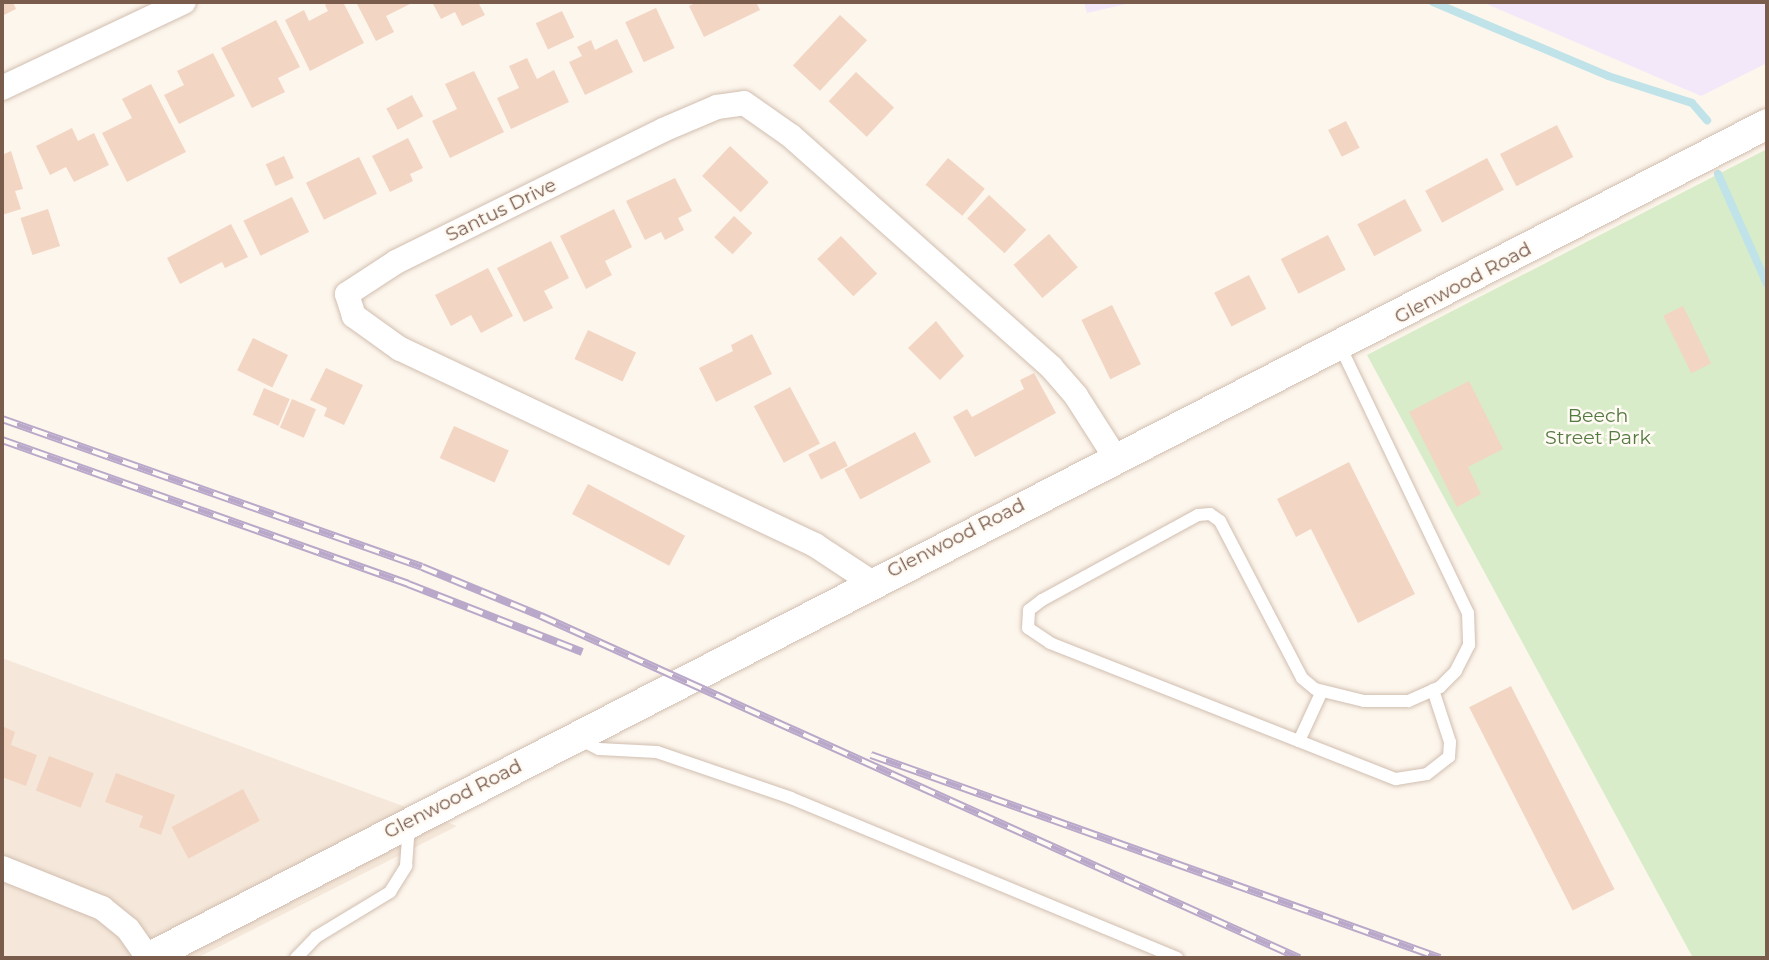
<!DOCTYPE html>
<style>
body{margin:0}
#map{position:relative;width:1769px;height:960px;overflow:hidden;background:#fdf6ec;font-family:Montserrat,sans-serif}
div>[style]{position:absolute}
.residential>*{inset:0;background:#f5e8da}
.education>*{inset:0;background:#f3e8fa}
.green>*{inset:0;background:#d8ecc9}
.stream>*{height:8px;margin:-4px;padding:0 4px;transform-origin:4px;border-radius:4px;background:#bfe3e8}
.building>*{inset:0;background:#f3d5c3;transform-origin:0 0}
.roads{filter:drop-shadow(0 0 2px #d1beb0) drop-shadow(0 0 2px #d1beb0)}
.service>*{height:12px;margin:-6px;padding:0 6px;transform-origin:6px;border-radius:6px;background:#fff}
.minor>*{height:24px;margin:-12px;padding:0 12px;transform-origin:12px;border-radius:12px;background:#fff}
.tertiary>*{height:30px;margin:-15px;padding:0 15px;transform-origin:15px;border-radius:15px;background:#fff}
.rail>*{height:8px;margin-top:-4px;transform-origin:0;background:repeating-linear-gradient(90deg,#fffaf3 0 16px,#b9a8c9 0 32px);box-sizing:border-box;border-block:2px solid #b9a8c9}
span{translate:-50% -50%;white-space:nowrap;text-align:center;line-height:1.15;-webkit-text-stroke:5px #fffaf3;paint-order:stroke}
.street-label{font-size:19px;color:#7a5c4d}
.park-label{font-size:19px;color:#537a41}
.frame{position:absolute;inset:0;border:4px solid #7a5c4d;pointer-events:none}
</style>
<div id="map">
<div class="residential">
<i style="clip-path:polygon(2px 658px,457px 826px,197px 958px,2px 958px)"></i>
</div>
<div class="education">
<i style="clip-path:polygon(1084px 2px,1135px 2px,1087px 13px)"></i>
<i style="clip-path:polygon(1482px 2px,1767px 2px,1767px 63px,1701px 96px)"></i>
</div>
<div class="green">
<i style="clip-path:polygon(1767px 149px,1767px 958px,1693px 958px,1367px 355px)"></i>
</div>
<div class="stream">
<i style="left:1433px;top:2px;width:190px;rotate:22.9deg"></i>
<i style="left:1608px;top:76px;width:88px;rotate:17.8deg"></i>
<i style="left:1692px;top:103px;width:23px;rotate:49deg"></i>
<i style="left:1718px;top:174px;width:120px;rotate:66deg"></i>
</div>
<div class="building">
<i style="clip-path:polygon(2px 2px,13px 2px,16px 9px,2px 16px)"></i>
<i style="clip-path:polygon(330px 2px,343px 2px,364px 43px,310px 71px,285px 20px,304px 10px,309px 21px,328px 11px,325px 5px)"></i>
<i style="clip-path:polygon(356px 2px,414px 2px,386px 16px,394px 32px,376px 41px)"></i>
<i style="clip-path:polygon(432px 2px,478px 2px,485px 15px,462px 26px,455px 12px,441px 19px)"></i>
<i style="clip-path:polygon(697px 2px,756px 2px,760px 10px,704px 37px,689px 6px)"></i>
<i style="left:656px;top:8px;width:44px;height:34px;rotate:65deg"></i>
<i style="left:562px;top:11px;width:29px;height:29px;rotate:65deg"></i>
<i style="left:840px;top:15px;width:37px;height:69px;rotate:43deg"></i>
<i style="clip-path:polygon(276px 20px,300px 67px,278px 78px,285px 92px,252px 108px,221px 48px)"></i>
<i style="clip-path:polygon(617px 39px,633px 72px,585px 95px,569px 62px,582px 56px,577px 47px,591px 40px,595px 50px)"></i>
<i style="clip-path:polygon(213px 53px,235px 96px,179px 124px,164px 95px,184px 85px,177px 71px)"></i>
<i style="clip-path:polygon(527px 58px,537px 79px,554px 70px,569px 102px,511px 129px,497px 98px,519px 88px,509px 66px)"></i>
<i style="clip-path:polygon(474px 71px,504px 132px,450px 158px,432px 121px,457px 109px,445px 84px)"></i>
<i style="left:856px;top:72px;width:52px;height:40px;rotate:43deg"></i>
<i style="clip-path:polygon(151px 84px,186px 152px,127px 182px,102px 133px,132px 118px,122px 99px)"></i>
<i style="left:412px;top:95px;width:24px;height:29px;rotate:62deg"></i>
<i style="left:1346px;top:121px;width:30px;height:20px;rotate:63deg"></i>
<i style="left:1557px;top:125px;width:36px;height:64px;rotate:63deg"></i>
<i style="clip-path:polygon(72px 128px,78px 141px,94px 133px,109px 165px,74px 182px,66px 167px,50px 175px,36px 146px)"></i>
<i style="clip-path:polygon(408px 138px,423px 168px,410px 174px,413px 181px,390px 192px,372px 156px)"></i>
<i style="left:730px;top:146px;width:53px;height:41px;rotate:43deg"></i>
<i style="clip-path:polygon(11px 151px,23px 189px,15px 191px,21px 209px,2px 215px,2px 155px)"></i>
<i style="left:284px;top:156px;width:24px;height:20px;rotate:66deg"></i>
<i style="left:359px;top:157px;width:41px;height:59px;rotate:64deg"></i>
<i style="left:948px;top:158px;width:48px;height:35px;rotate:40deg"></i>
<i style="left:1487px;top:158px;width:36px;height:70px;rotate:62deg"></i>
<i style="clip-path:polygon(675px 178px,692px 211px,678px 218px,684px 230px,665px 240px,661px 232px,645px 240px,626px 201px)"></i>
<i style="left:989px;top:195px;width:51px;height:32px;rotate:43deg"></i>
<i style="left:292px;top:197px;width:39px;height:54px;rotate:64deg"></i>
<i style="left:1405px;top:199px;width:36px;height:54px;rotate:62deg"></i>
<i style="left:48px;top:209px;width:39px;height:29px;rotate:72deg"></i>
<i style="clip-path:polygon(614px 209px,632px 247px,605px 261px,612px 275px,586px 289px,560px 236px)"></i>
<i style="left:734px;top:216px;width:25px;height:29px;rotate:43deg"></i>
<i style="clip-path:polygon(231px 224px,248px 257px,225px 268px,222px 262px,180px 284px,167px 258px)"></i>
<i style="left:1049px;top:234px;width:44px;height:47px;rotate:49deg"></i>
<i style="left:1328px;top:235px;width:39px;height:53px;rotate:63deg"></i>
<i style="left:841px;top:236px;width:52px;height:33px;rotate:46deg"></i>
<i style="clip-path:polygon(551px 241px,569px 278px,544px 291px,553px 308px,524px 322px,497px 268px)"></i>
<i style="clip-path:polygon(488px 268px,513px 316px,481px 333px,471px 315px,451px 326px,435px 295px)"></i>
<i style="left:1249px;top:275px;width:38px;height:39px;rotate:63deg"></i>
<i style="left:1112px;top:305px;width:66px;height:34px;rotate:64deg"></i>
<i style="left:1683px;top:306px;width:64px;height:22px;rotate:64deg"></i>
<i style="clip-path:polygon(936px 321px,964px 356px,940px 380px,908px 348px)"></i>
<i style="left:588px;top:330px;width:53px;height:32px;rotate:25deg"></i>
<i style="clip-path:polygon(752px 334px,772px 374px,716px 402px,699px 368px,733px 351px,731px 345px)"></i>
<i style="left:253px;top:338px;width:39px;height:36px;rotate:26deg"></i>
<i style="clip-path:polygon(326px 368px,363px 385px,344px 425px,324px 416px,327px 408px,310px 400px)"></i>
<i style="clip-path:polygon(1034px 373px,1056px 413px,975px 457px,953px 417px,967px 409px,972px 417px,1024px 389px,1020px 380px)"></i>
<i style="clip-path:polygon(1469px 381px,1503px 449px,1468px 467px,1481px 494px,1457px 507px,1409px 412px)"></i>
<i style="left:790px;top:387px;width:64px;height:41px;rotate:62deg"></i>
<i style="left:264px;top:388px;width:28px;height:29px;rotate:23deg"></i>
<i style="left:292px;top:399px;width:26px;height:31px;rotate:23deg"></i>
<i style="left:454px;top:426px;width:60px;height:35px;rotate:24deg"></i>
<i style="left:915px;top:432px;width:34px;height:80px;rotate:62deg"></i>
<i style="left:835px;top:441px;width:28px;height:30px;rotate:63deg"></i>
<i style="clip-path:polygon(1349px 462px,1415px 594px,1358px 623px,1311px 529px,1296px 537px,1277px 499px)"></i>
<i style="left:588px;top:484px;width:110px;height:34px;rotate:28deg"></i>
<i style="left:1511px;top:686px;width:228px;height:47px;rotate:63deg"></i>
<i style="clip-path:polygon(2px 726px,15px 732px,11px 745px,37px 755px,26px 786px,2px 777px)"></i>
<i style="left:49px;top:756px;width:48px;height:37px;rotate:21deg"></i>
<i style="clip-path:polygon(116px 773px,175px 795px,161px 835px,139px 827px,143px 816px,105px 802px)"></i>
<i style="left:243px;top:789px;width:36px;height:81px;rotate:62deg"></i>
</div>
<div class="roads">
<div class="service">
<i style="left:1340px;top:346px;width:296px;rotate:64.4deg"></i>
<i style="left:1468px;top:613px;width:32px;rotate:88deg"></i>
<i style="left:1469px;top:645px;width:29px;rotate:117deg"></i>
<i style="left:1456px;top:671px;width:23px;rotate:135deg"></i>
<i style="left:1440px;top:687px;width:35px;rotate:156deg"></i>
<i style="left:1408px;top:701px;width:44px;rotate:180deg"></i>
<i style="left:1364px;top:701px;width:50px;rotate:-166.2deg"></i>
<i style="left:1315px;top:689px;width:17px;rotate:-140deg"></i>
<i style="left:1302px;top:678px;width:177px;rotate:-117.6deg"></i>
<i style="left:1220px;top:521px;width:12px;rotate:-145deg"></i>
<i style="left:1210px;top:514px;width:12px;rotate:175deg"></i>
<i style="left:1198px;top:515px;width:178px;rotate:151.4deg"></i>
<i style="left:1042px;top:600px;width:16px;rotate:142deg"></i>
<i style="left:1029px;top:610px;width:18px;rotate:93deg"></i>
<i style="left:1028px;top:628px;width:27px;rotate:34deg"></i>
<i style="left:1050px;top:643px;width:372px;rotate:21.5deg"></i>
<i style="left:1396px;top:779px;width:31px;rotate:-9deg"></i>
<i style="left:1427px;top:774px;width:28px;rotate:-38deg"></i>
<i style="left:1449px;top:757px;width:15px;rotate:-86deg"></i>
<i style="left:1450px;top:742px;width:55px;rotate:-108.1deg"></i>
<i style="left:579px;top:739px;width:22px;rotate:27deg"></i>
<i style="left:599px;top:749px;width:58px;rotate:3deg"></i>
<i style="left:657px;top:752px;width:142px;rotate:18.9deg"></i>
<i style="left:791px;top:798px;width:418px;rotate:22.5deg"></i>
<i style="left:1299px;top:741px;width:55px;rotate:-65.3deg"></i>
<i style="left:296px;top:958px;width:29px;rotate:-46deg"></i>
<i style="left:316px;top:937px;width:87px;rotate:-31.3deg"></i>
<i style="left:390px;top:892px;width:31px;rotate:-58deg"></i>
<i style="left:406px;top:866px;width:41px;rotate:-85.8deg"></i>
</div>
<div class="minor">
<i style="left:2px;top:88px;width:201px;rotate:-25.3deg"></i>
<i style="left:871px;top:582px;width:67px;rotate:-146.5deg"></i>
<i style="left:815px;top:545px;width:459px;rotate:-154.7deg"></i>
<i style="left:400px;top:349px;width:57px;rotate:-144.3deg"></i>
<i style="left:354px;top:316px;width:23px;rotate:-108deg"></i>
<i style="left:347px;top:294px;width:59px;rotate:-33.1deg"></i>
<i style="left:396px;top:262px;width:298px;rotate:-26.3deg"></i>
<i style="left:663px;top:130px;width:59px;rotate:-23.1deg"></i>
<i style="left:717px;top:107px;width:27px;rotate:-8deg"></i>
<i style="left:744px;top:103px;width:57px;rotate:35.1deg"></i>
<i style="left:791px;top:136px;width:348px;rotate:41.6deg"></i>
<i style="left:1051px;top:367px;width:38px;rotate:49deg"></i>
<i style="left:1076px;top:396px;width:72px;rotate:57.4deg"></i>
<i style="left:2px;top:868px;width:108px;rotate:21.8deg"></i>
<i style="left:102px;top:908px;width:33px;rotate:39deg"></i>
<i style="left:128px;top:929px;width:35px;rotate:55deg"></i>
</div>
<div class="tertiary">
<i style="left:148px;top:958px;width:1821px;rotate:-27.25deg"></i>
</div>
</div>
<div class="rail">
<i style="left:2px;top:419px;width:445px;rotate:19.4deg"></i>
<i style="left:422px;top:567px;width:129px;rotate:22.4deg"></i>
<i style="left:541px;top:616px;width:832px;rotate:24.28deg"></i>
<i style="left:2px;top:440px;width:431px;rotate:19.5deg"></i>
<i style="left:408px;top:584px;width:187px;rotate:21.3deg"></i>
<i style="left:871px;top:755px;width:604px;rotate:19.63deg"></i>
</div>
<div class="street-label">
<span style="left:501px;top:210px;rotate:-26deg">Santus Drive</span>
<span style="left:1463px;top:283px;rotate:-28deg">Glenwood Road</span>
<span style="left:956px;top:538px;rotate:-27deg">Glenwood Road</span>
<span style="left:453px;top:799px;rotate:-27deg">Glenwood Road</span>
</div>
<div class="park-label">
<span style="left:1598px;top:427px">Beech<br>Street Park</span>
</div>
<div class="frame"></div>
</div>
